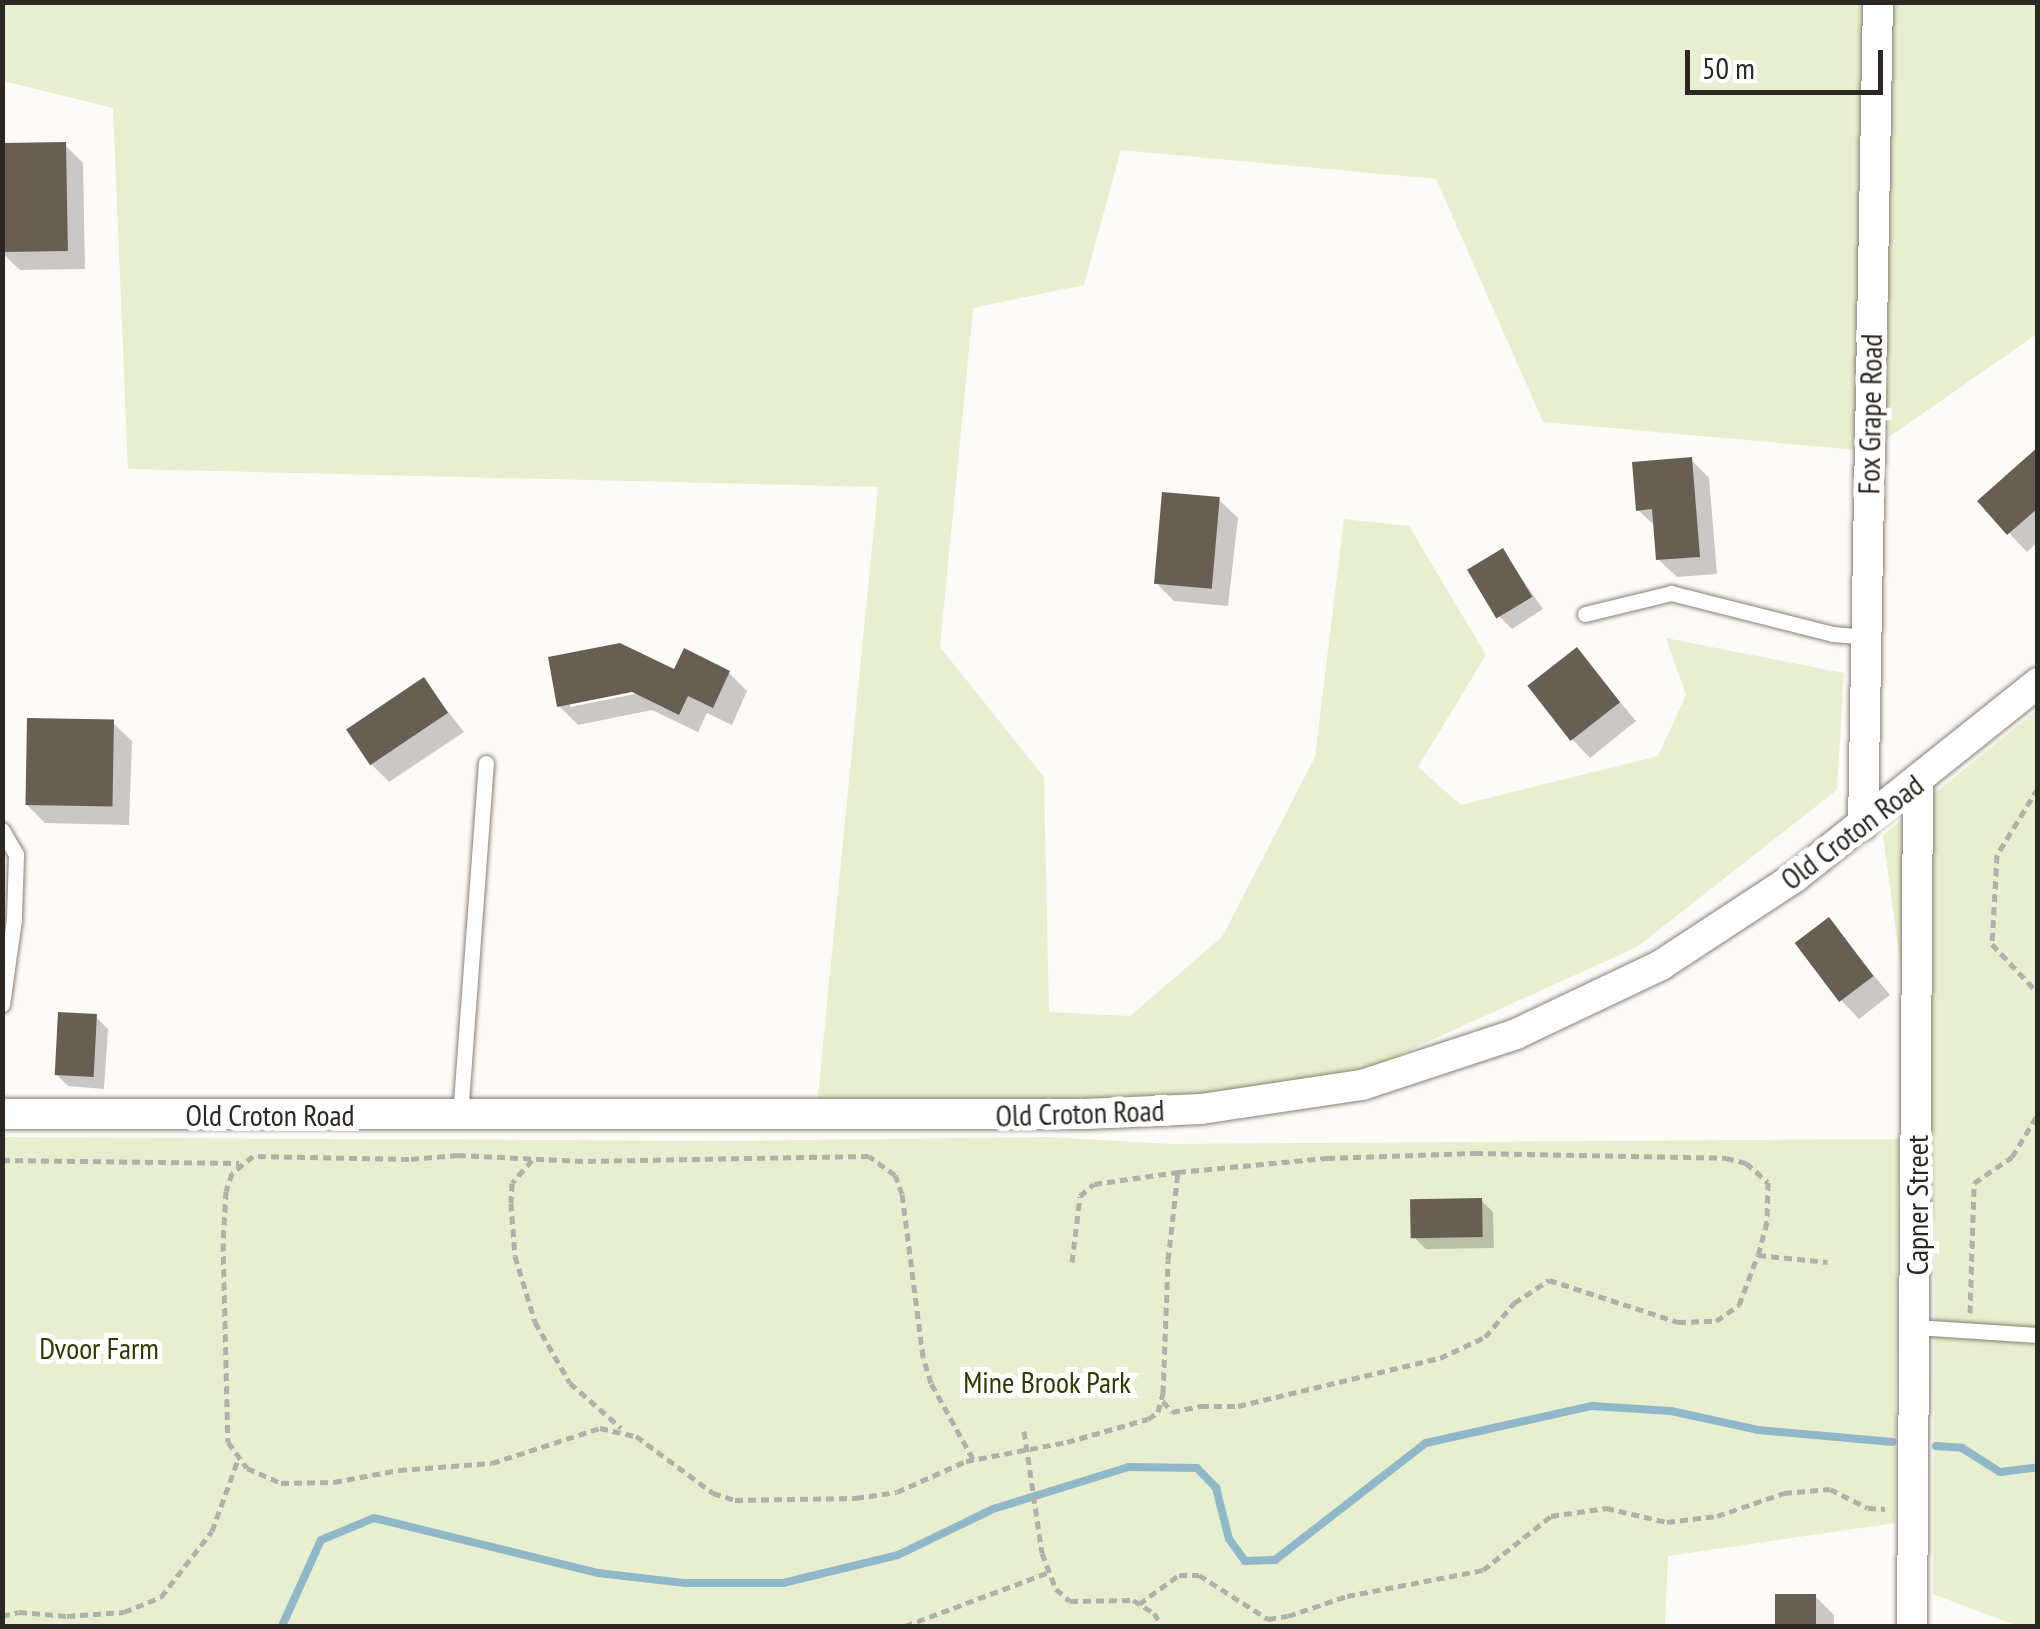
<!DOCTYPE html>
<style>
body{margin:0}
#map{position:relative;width:2040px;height:1629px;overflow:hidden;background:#fdfbf8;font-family:"PT Sans Narrow",sans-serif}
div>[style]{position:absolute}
.green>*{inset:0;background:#e8efd0}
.shadow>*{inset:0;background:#0003}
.stream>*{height:8px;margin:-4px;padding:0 4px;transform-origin:4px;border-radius:4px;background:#90b8c8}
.building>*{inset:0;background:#695e52;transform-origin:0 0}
.path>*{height:5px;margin-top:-2.5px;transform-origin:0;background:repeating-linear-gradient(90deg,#b3b0ac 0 8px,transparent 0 13px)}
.roads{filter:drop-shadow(0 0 2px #8b7f72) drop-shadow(0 0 2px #8b7f72)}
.lane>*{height:15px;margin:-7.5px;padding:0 7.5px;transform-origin:7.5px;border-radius:7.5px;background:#fff}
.street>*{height:30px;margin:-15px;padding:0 15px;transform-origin:15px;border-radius:15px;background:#fff}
span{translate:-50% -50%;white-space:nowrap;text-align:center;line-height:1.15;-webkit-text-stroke:10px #fff;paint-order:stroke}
.street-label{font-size:30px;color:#2c2722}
.park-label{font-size:30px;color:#333a00}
.frame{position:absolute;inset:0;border:5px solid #2c2722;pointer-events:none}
.scale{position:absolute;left:1685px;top:50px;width:198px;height:45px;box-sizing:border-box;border:5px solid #2c2722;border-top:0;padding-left:12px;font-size:30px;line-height:35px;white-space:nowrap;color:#2c2722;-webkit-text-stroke:8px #fff;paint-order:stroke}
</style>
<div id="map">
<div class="green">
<i style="clip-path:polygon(3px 2px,2037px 3px,2037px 334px,1869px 451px,1543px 422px,1436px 179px,1121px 150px,1084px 285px,973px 308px,940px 647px,1044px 777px,1049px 1012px,1130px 1016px,1222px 937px,1315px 757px,1344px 519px,1409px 526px,1486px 655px,1418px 767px,1461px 805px,1658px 756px,1686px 695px,1666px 638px,1844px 673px,1837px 790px,1637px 947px,1306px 1097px,817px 1105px,878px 487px,128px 469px,113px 108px,3px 81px)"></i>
<i style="clip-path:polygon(2037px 710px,2037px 1626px,2018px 1626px,1933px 1594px,1935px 1226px,1883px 835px)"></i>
<i style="clip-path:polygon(3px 1137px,712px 1141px,1049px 1137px,1170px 1144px,1898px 1139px,1895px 1523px,1668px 1556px,1665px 1626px,3px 1626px)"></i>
</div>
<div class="shadow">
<i style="clip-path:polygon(65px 145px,83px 163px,85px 269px,20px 270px,2px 253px,2px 146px)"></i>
<i style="clip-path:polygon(2038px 451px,2038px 542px,2027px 552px,1980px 502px)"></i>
<i style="clip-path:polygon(1691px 460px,1709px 478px,1717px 574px,1677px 577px,1658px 559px,1656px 527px,1638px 510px)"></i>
<i style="clip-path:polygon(1219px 500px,1238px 518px,1228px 606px,1174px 601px,1156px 583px)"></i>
<i style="clip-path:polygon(1503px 552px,1543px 609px,1512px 629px,1500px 617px)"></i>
<i style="clip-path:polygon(evenodd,620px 646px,675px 672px,685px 652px,729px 673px,747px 691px,732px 725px,707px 713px,698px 732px,652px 710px,578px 725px,559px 706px,550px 659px,620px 646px,644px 688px,645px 692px,570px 707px,570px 702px,644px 688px)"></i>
<i style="clip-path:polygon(1577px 650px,1636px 721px,1590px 758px,1572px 739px)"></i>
<i style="clip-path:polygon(423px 680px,464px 732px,389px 782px,371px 764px)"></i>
<i style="clip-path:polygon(113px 723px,132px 741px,129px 825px,45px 823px,26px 804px)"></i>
<i style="clip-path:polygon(1828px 920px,1890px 995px,1859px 1019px,1841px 1000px)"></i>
<i style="clip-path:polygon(96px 1017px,108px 1029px,104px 1089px,68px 1086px,56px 1074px)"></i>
<i style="clip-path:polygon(1481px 1200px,1493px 1212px,1494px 1248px,1426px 1249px,1414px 1237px)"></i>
<i style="clip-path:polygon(1815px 1596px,1834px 1615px,1834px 1626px,1778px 1626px,1778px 1597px)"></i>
</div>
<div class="stream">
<i style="left:1936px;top:1446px;width:26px;rotate:4deg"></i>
<i style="left:1962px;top:1448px;width:45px;rotate:32.3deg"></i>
<i style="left:2000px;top:1472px;width:38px;rotate:-7deg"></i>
<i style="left:282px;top:1626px;width:94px;rotate:-65.6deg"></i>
<i style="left:321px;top:1540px;width:57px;rotate:-22.5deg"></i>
<i style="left:374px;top:1518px;width:231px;rotate:13.8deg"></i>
<i style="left:598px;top:1573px;width:88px;rotate:6.6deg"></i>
<i style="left:685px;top:1583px;width:98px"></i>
<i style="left:783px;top:1583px;width:118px;rotate:-13.7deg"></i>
<i style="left:898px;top:1555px;width:106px;rotate:-25.8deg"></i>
<i style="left:993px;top:1509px;width:142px;rotate:-17.2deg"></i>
<i style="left:1129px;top:1467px;width:68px;rotate:0.8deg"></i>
<i style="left:1197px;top:1468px;width:28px;rotate:46deg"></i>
<i style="left:1216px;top:1488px;width:53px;rotate:75.7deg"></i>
<i style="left:1229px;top:1539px;width:27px;rotate:54deg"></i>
<i style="left:1245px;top:1561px;width:30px;rotate:-2deg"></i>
<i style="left:1275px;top:1560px;width:191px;rotate:-37.8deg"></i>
<i style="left:1426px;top:1443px;width:170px;rotate:-12.6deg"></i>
<i style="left:1592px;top:1406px;width:79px;rotate:3.6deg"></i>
<i style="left:1671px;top:1411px;width:89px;rotate:12.3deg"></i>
<i style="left:1758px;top:1430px;width:135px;rotate:5.1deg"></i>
</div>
<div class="building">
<i style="left:66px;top:142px;width:109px;height:64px;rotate:89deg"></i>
<i style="clip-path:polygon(2038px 447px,2038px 508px,2007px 535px,1977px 501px)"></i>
<i style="clip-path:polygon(1692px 457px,1700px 557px,1656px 560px,1652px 509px,1636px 511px,1632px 462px)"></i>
<i style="left:1162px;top:492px;width:58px;height:92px;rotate:5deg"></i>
<i style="left:1503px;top:548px;width:57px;height:42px;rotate:59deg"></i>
<i style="clip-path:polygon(620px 643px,674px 669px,684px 648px,730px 671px,713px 708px,688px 696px,679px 715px,632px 692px,557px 707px,548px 657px)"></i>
<i style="left:1577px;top:647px;width:70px;height:63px;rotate:52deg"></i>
<i style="left:424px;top:677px;width:43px;height:94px;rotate:56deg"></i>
<i style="left:27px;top:718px;width:87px;height:87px;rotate:1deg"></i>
<i style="left:1829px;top:917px;width:74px;height:43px;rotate:53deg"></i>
<i style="left:58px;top:1012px;width:39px;height:63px;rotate:3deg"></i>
<i style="left:1482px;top:1198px;width:39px;height:72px;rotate:89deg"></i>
<i style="left:1775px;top:1594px;width:41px;height:32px"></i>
</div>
<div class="path">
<i style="left:2038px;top:788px;width:79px;rotate:121.5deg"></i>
<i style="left:1997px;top:855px;width:89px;rotate:93.2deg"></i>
<i style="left:1992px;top:944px;width:67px;rotate:46.8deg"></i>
<i style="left:2px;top:1160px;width:237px;rotate:0.7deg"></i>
<i style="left:532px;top:1160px;width:30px;rotate:131deg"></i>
<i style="left:512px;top:1183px;width:20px;rotate:93deg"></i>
<i style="left:511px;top:1203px;width:53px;rotate:85.7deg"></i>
<i style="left:515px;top:1256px;width:69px;rotate:73.1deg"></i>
<i style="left:535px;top:1322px;width:70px;rotate:60.2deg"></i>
<i style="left:570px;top:1383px;width:68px;rotate:41.4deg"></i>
<i style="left:1072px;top:1262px;width:66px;rotate:-83.1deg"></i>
<i style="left:1080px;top:1196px;width:18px;rotate:-41deg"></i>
<i style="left:1094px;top:1184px;width:85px;rotate:-8.1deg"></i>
<i style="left:1970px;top:1313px;width:130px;rotate:-88.2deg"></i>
<i style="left:1974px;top:1183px;width:46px;rotate:-34.4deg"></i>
<i style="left:2012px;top:1157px;width:50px;rotate:-58.8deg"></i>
<i style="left:1163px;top:1401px;width:14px;rotate:51deg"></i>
<i style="left:1172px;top:1412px;width:30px;rotate:-12deg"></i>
<i style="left:1201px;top:1406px;width:37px"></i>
<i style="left:1238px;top:1406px;width:208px;rotate:-13.4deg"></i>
<i style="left:1440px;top:1358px;width:50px;rotate:-25deg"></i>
<i style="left:1485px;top:1337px;width:45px;rotate:-49.5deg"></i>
<i style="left:1514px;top:1303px;width:42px;rotate:-33.3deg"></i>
<i style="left:1549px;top:1280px;width:136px;rotate:18deg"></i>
<i style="left:1678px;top:1322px;width:38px;rotate:-2deg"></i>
<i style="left:1716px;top:1321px;width:28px;rotate:-35deg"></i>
<i style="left:1739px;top:1305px;width:53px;rotate:-69.2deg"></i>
<i style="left:1024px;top:1431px;width:123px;rotate:81.6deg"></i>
<i style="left:1042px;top:1553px;width:39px;rotate:69deg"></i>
<i style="left:1056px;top:1589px;width:18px;rotate:41deg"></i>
<i style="left:1070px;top:1601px;width:63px;rotate:-0.9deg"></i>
<i style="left:1133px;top:1600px;width:25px;rotate:32deg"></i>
<i style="left:1154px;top:1613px;width:15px;rotate:58deg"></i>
<i style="left:973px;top:1459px;width:87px;rotate:-118.9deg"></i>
<i style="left:931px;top:1383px;width:27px;rotate:-107deg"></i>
<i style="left:923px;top:1357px;width:164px;rotate:-97.3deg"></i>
<i style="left:902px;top:1194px;width:20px;rotate:-110deg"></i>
<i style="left:895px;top:1175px;width:32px;rotate:-144deg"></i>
<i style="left:869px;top:1156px;width:286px;rotate:179deg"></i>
<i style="left:583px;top:1161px;width:125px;rotate:-177.3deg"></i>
<i style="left:458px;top:1155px;width:49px;rotate:175.3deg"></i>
<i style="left:409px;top:1159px;width:156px;rotate:-178.9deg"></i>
<i style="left:253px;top:1156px;width:27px;rotate:141deg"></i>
<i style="left:232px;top:1173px;width:19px;rotate:108deg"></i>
<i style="left:226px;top:1191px;width:52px;rotate:93.3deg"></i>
<i style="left:223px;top:1243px;width:199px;rotate:88.6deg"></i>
<i style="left:228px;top:1442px;width:32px;rotate:54deg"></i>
<i style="left:247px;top:1468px;width:37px;rotate:24deg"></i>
<i style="left:281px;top:1483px;width:53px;rotate:-1.1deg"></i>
<i style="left:334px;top:1482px;width:66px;rotate:-10.5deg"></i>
<i style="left:399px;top:1470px;width:93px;rotate:-4.3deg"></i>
<i style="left:492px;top:1463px;width:114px;rotate:-18deg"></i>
<i style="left:600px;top:1428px;width:37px;rotate:13deg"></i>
<i style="left:636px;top:1436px;width:96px;rotate:36.5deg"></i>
<i style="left:713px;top:1493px;width:23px;rotate:18deg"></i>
<i style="left:735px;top:1500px;width:121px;rotate:-0.9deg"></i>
<i style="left:856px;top:1498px;width:41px;rotate:-8.3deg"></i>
<i style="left:897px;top:1492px;width:76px;rotate:-24.2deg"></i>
<i style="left:966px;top:1461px;width:103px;rotate:-10.7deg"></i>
<i style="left:1067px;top:1442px;width:84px;rotate:-15.9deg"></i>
<i style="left:1148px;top:1419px;width:12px;rotate:-35deg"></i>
<i style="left:1158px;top:1412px;width:20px;rotate:-75deg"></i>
<i style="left:1163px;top:1393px;width:133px;rotate:-87.8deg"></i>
<i style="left:1168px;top:1260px;width:89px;rotate:-83.5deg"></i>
<i style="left:1178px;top:1172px;width:150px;rotate:-5.4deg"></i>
<i style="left:1327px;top:1158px;width:148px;rotate:-1.9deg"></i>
<i style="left:1475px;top:1153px;width:251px;rotate:1.1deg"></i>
<i style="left:1726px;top:1158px;width:21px;rotate:14deg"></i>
<i style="left:1746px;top:1163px;width:29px;rotate:41deg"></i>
<i style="left:1768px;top:1182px;width:40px;rotate:91.4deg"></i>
<i style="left:1767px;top:1222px;width:34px;rotate:105deg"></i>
<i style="left:1758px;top:1255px;width:70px;rotate:5.7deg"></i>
<i style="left:1139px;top:1604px;width:49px;rotate:-35.9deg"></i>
<i style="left:1179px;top:1575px;width:20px"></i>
<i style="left:1199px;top:1575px;width:82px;rotate:32.5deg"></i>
<i style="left:1268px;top:1619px;width:20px;rotate:-9deg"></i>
<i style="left:1288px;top:1616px;width:62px;rotate:-18.7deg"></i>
<i style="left:1347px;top:1596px;width:138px;rotate:-10.8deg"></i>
<i style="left:1483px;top:1570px;width:87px;rotate:-38.5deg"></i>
<i style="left:1551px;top:1516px;width:56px;rotate:-8.3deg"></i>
<i style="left:1606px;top:1508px;width:63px;rotate:12.9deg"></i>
<i style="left:1667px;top:1522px;width:50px;rotate:-6.8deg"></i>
<i style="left:1717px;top:1516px;width:71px;rotate:-18.9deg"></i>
<i style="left:1784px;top:1493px;width:46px;rotate:-5deg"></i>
<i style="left:1830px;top:1489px;width:42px;rotate:26.6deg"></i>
<i style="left:1868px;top:1508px;width:17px;rotate:3deg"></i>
<i style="left:2px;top:1616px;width:17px;rotate:-13deg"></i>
<i style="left:19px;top:1612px;width:48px;rotate:4.8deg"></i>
<i style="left:67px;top:1616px;width:57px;rotate:-4deg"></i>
<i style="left:124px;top:1612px;width:40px;rotate:-22deg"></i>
<i style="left:161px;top:1597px;width:83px;rotate:-52.3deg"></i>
<i style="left:212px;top:1531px;width:79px;rotate:-70deg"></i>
<i style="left:905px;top:1626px;width:152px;rotate:-20.5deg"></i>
</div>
<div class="roads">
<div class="lane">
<i style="left:1585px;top:614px;width:89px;rotate:-13.7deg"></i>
<i style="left:1671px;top:593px;width:167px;rotate:14.2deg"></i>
<i style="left:1833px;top:634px;width:33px;rotate:5deg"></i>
<i style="left:2px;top:830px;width:28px;rotate:60deg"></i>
<i style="left:16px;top:854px;width:65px;rotate:91.8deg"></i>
<i style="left:14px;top:919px;width:86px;rotate:98deg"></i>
<i style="left:460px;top:1116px;width:354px;rotate:-85.8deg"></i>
<i style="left:1915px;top:1327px;width:123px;rotate:3.7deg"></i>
</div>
<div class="street">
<i style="left:1863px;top:825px;width:823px;rotate:-88.96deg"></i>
<i style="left:2px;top:1114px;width:1083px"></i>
<i style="left:1085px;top:1114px;width:116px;rotate:-2.5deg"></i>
<i style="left:1201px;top:1109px;width:163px;rotate:-8.5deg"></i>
<i style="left:1362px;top:1085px;width:162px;rotate:-18.3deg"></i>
<i style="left:1516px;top:1034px;width:161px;rotate:-25.4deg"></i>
<i style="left:1661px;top:965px;width:160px;rotate:-33.3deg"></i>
<i style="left:1795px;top:877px;width:311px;rotate:-38.6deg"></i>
<i style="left:1912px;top:1626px;width:843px;rotate:-89.59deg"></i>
</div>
</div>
<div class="street-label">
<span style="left:1870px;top:414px;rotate:-89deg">Fox Grape Road</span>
<span style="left:1852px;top:832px;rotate:-37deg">Old Croton Road</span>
<span style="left:1080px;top:1113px;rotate:-2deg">Old Croton Road</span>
<span style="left:270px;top:1115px">Old Croton Road</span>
<span style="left:1917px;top:1205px;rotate:-90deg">Capner Street</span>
</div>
<div class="park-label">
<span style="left:99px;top:1348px">Dvoor Farm</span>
<span style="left:1047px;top:1382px">Mine Brook Park</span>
</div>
<div class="frame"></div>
<div class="scale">50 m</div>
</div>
